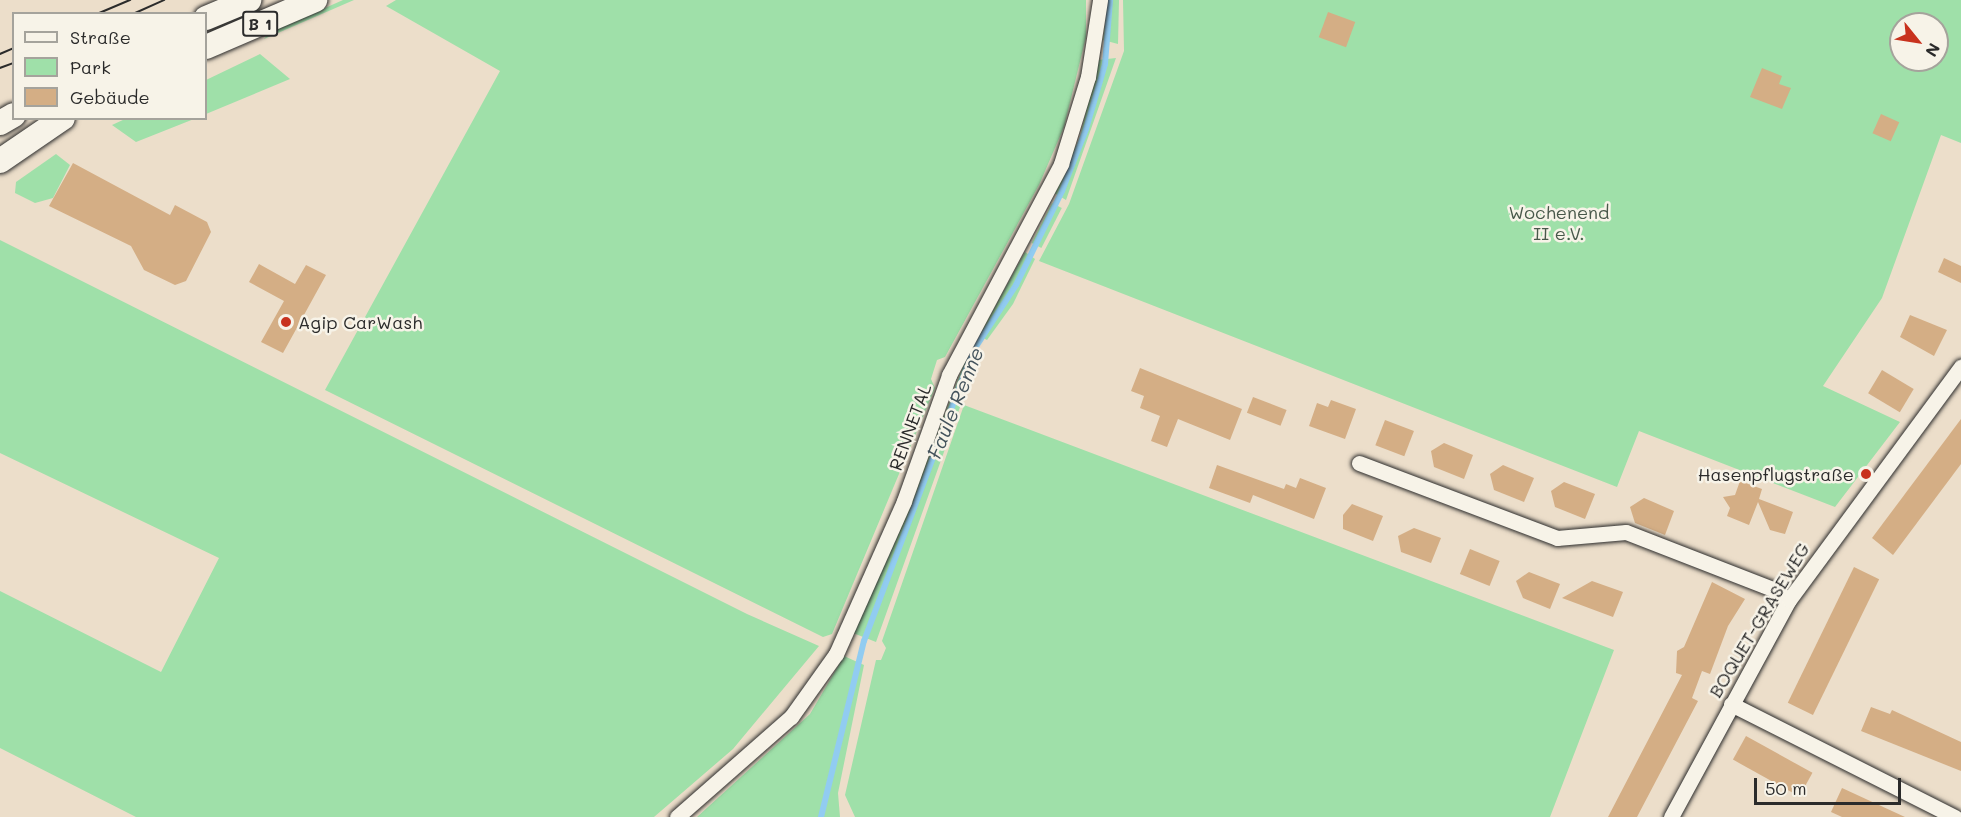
<!DOCTYPE html>
<meta charset="utf-8">
<style>
body{margin:0}
#map{position:relative;width:1961px;height:817px;overflow:hidden;background:#ecdeca;font-family:Mali,sans-serif}
div>[style]{position:absolute}
.green>*{inset:0;background:#9fe0a9;transform-origin:0 0}
.stream>*{height:6px;margin:-3px;padding:0 3px;transform-origin:3px;border-radius:3px;background:#91ccf1}
.building>*{inset:0;background:#d4ae85;transform-origin:0 0}
.roads{filter:drop-shadow(0 0 2px #2b2b2b) drop-shadow(0 0 2px #2b2b2b)}
.street>*{height:15px;margin:-7.5px;padding:0 7.5px;transform-origin:7.5px;border-radius:7.5px;background:#f7f3e8}
.primary>*{height:24px;margin:-12px;padding:0 12px;transform-origin:12px;border-radius:12px;background:#f7f3e8}
.tram>*{height:1.5px;margin:-0.75px;padding:0 0.75px;transform-origin:0.75px;border-radius:0.75px;background:#2b2b2b}
.dots>*{width:16px;height:16px;translate:-50% -50%;box-sizing:border-box;border:3px solid #f7f3e8;border-radius:50%}
span{translate:-50% -50%;white-space:nowrap;text-align:center;line-height:1.15;-webkit-text-stroke:5px #f7f3e8;paint-order:stroke}
.shield-label span{padding:2px 4px;background:#f7f3e8;border:2px solid;border-radius:4px;-webkit-text-stroke-width:0}
.shield-label{font-size:16px;color:#2b2b2b;font-weight:700}
.park-label{font-size:18px;color:#48584a}
.poi-label{font-size:18px;color:#2b2b2b}
.left{translate:0 -50%;text-align:left}
.right{translate:-100% -50%;text-align:right}
.street-label{font-size:18px;color:#2b2b2b}
.water-label{font-size:20px;color:#44535c;font-style:italic}
.legend{position:absolute;left:12px;top:12px;width:195px;height:108px;box-sizing:border-box;background:#f7f3e8;border:2px solid #a5a39c;margin:0;padding:8px 10px;list-style:none;font-size:18px;color:#2b2b2b}
.legend li{display:flex;align-items:center;gap:12px;height:30px}
.legend b{width:30px;border:2px solid #a5a39c}
.north{position:absolute;left:1889px;top:12px;width:60px;height:60px;box-sizing:border-box;background:#f7f3e8;border:2px solid #a5a39c;border-radius:50%;rotate:120deg;font-size:16px;font-weight:700;line-height:24px;text-align:center;color:#2b2b2b}
.north::after{content:'';display:block;margin:auto;width:21px;height:27px;background:#c8321e;clip-path:polygon(50% 0,100% 100%,50% 72%,0 100%)}
.scale{position:absolute;left:1754px;top:778px;width:147px;height:27px;box-sizing:border-box;border:3px solid #2b2b2b;border-top:0;padding-left:8px;font-size:18px;line-height:21px;white-space:nowrap;color:#2b2b2b;-webkit-text-stroke:4px #f7f3e8;paint-order:stroke}
</style>
<div id="map">
<div class="green">
<i style="clip-path:polygon(343px 0,354px 0,264px 39px,269px 33px)"></i>
<i style="clip-path:polygon(396px 0,1086px 0,1086px 37px,1064px 127px,1039px 185px,945px 357px,937px 360px,931px 379px,935px 388px,832px 634px,823px 637px,325px 390px,500px 71px,386px 6px)"></i>
<i style="clip-path:polygon(1108px 0,1119px 0,1118px 44px,1103px 40px)"></i>
<i style="clip-path:polygon(evenodd,1123px 0,1961px 0,1961px 143px,1941px 135px,1882px 298px,1823px 386px,1900px 422px,1835px 507px,1639px 431px,1617px 487px,1039px 261px,1069px 204px,1124px 51px,1123px 0,1901px 24px,1937px 24px,1937px 60px,1901px 60px,1901px 24px)"></i>
<i style="clip-path:polygon(260px 54px,290px 79px,206px 114px,206px 80px)"></i>
<i style="clip-path:polygon(1116px 58px,1066px 200px,1054px 193px,1080px 137px,1098px 60px)"></i>
<i style="clip-path:polygon(125px 119px,125px 118px,194px 119px,136px 142px,112px 125px)"></i>
<i style="clip-path:polygon(56px 154px,70px 165px,53px 198px,35px 203px,15px 193px,16px 182px)"></i>
<i style="left:1052px;top:203px;width:11px;height:45px;rotate:27deg"></i>
<i style="clip-path:polygon(0 240px,747px 614px,819px 646px,733px 749px,654px 817px,136px 817px,0 748px,0 591px,161px 672px,219px 558px,0 453px)"></i>
<i style="clip-path:polygon(1025px 252px,1035px 259px,1013px 304px,987px 340px,979px 336px)"></i>
<i style="clip-path:polygon(970px 348px,979px 354px,876px 642px,853px 633px,905px 519px)"></i>
<i style="clip-path:polygon(964px 405px,1614px 650px,1550px 817px,855px 817px,845px 795px,876px 660px,881px 660px,886px 648px,882px 641px)"></i>
<i style="clip-path:polygon(844px 656px,864px 665px,838px 793px,840px 817px,697px 817px,810px 714px)"></i>
</div>
<div class="stream">
<i style="left:821px;top:817px;width:181px;rotate:-76.3deg"></i>
<i style="left:864px;top:641px;width:310px;rotate:-69.4deg"></i>
<i style="left:973px;top:351px;width:79px;rotate:-56.9deg"></i>
<i style="left:1016px;top:285px;width:105px;rotate:-63.9deg"></i>
<i style="left:1062px;top:191px;width:66px;rotate:-68.8deg"></i>
<i style="left:1086px;top:129px;width:68px;rotate:-73.7deg"></i>
<i style="left:1105px;top:64px;width:64px;rotate:-85.5deg"></i>
</div>
<div class="building">
<i style="left:1328px;top:12px;width:29px;height:27px;rotate:20deg"></i>
<i style="clip-path:polygon(1762px 68px,1782px 76px,1779px 84px,1791px 88px,1782px 109px,1750px 97px)"></i>
<i style="left:1881px;top:114px;width:20px;height:21px;rotate:24deg"></i>
<i style="clip-path:polygon(73px 163px,170px 215px,175px 205px,207px 222px,211px 232px,186px 281px,175px 285px,144px 270px,131px 246px,49px 206px)"></i>
<i style="clip-path:polygon(1944px 258px,1961px 266px,1961px 283px,1938px 272px)"></i>
<i style="clip-path:polygon(259px 264px,295px 284px,306px 265px,326px 275px,283px 353px,261px 342px,284px 301px,249px 282px)"></i>
<i style="clip-path:polygon(1910px 315px,1947px 330px,1934px 356px,1900px 337px)"></i>
<i style="clip-path:polygon(1140px 368px,1242px 409px,1230px 440px,1178px 419px,1167px 447px,1151px 441px,1160px 416px,1140px 408px,1144px 396px,1131px 391px)"></i>
<i style="left:1882px;top:370px;width:37px;height:27px;rotate:31deg"></i>
<i style="left:1253px;top:397px;width:36px;height:17px;rotate:21deg"></i>
<i style="clip-path:polygon(1331px 400px,1356px 409px,1345px 439px,1309px 426px,1317px 403px,1328px 407px)"></i>
<i style="clip-path:polygon(1961px 419px,1961px 464px,1893px 555px,1872px 538px)"></i>
<i style="left:1385px;top:420px;width:31px;height:27px;rotate:21deg"></i>
<i style="clip-path:polygon(1444px 443px,1473px 455px,1464px 479px,1434px 467px,1431px 451px)"></i>
<i style="clip-path:polygon(1217px 465px,1284px 489px,1286px 484px,1296px 488px,1300px 478px,1326px 488px,1314px 519px,1253px 495px,1250px 503px,1209px 488px)"></i>
<i style="clip-path:polygon(1503px 465px,1534px 478px,1524px 502px,1494px 490px,1490px 474px)"></i>
<i style="clip-path:polygon(1740px 481px,1762px 489px,1759px 499px,1793px 512px,1785px 534px,1770px 530px,1758px 502px,1749px 525px,1727px 516px,1730px 508px,1723px 497px,1735px 495px)"></i>
<i style="clip-path:polygon(1564px 482px,1595px 494px,1585px 519px,1555px 507px,1551px 491px)"></i>
<i style="clip-path:polygon(1644px 498px,1674px 511px,1665px 535px,1635px 523px,1630px 507px)"></i>
<i style="clip-path:polygon(1352px 504px,1383px 516px,1373px 541px,1343px 529px,1343px 515px)"></i>
<i style="clip-path:polygon(1414px 528px,1441px 538px,1431px 563px,1401px 552px,1398px 536px)"></i>
<i style="left:1470px;top:549px;width:32px;height:27px;rotate:22deg"></i>
<i style="left:1854px;top:567px;width:28px;height:151px;rotate:26deg"></i>
<i style="clip-path:polygon(1529px 572px,1560px 584px,1550px 609px,1523px 598px,1516px 581px)"></i>
<i style="clip-path:polygon(1592px 581px,1623px 592px,1613px 617px,1562px 598px)"></i>
<i style="clip-path:polygon(1712px 582px,1745px 599px,1728px 626px,1710px 674px,1702px 671px,1692px 698px,1698px 701px,1637px 817px,1608px 817px,1682px 675px,1676px 673px,1677px 651px,1684px 647px)"></i>
<i style="clip-path:polygon(1871px 707px,1890px 714px,1892px 710px,1961px 742px,1961px 771px,1861px 731px)"></i>
<i style="left:1746px;top:736px;width:76px;height:27px;rotate:29deg"></i>
<i style="clip-path:polygon(1842px 788px,1905px 817px,1842px 817px,1831px 812px)"></i>
</div>
<div class="roads">
<div class="street">
<i style="left:1359px;top:463px;width:212px;rotate:20.7deg"></i>
<i style="left:1557px;top:538px;width:69px;rotate:-5deg"></i>
<i style="left:1626px;top:532px;width:158px;rotate:21.2deg"></i>
<i style="left:1773px;top:589px;width:19px;rotate:35deg"></i>
<i style="left:1731px;top:704px;width:251px;rotate:26.8deg"></i>
<i style="left:677px;top:817px;width:152px;rotate:-41.3deg"></i>
<i style="left:791px;top:717px;width:77px;rotate:-54.5deg"></i>
<i style="left:836px;top:654px;width:167px;rotate:-66deg"></i>
<i style="left:904px;top:501px;width:134px;rotate:-70.3deg"></i>
<i style="left:949px;top:375px;width:239px;rotate:-62deg"></i>
<i style="left:1061px;top:164px;width:91px;rotate:-72.8deg"></i>
<i style="left:1088px;top:77px;width:78px;rotate:-81.1deg"></i>
<i style="left:1671px;top:817px;width:247px;rotate:-61.5deg"></i>
<i style="left:1789px;top:600px;width:290px;rotate:-53.6deg"></i>
</div>
<div class="primary">
<i style="left:206px;top:18px;width:47px;rotate:-22.7deg"></i>
<i style="left:206px;top:47px;width:119px;rotate:-23.3deg"></i>
<i style="left:0;top:123px;width:16px;rotate:-30deg"></i>
<i style="left:0;top:161px;width:76px;rotate:-34.3deg"></i>
</div>
</div>
<div class="tram">
<i style="left:97px;top:14px;width:36px;rotate:-23deg"></i>
<i style="left:133px;top:14px;width:34px;rotate:-24deg"></i>
<i style="left:0;top:54px;width:15px;rotate:-23deg"></i>
<i style="left:0;top:68px;width:15px;rotate:-20deg"></i>
</div>
<div class="dots">
<i style="left:286px;top:322px;background:#c8321e"></i>
<i style="left:1866px;top:474px;background:#c8321e"></i>
</div>
<div class="shield-label">
<span style="left:260px;top:24px">B 1</span>
</div>
<div class="park-label">
<span style="left:1559px;top:223px">Wochenend<br>II e.V.</span>
</div>
<div class="poi-label">
<span class="left" style="left:298px;top:322px">Agip CarWash</span>
<span class="right" style="left:1854px;top:474px">Hasenpflugstraße</span>
</div>
<div class="street-label">
<span style="left:910px;top:427px;rotate:-70deg">RENNETAL</span>
<span style="left:1759px;top:620px;rotate:-59deg">BOQUET-GRASEWEG</span>
</div>
<div class="water-label">
<span style="left:955px;top:403px;rotate:-68deg">Faule Renne</span>
</div>
<ul class="legend">
<li><b style="height:8px;background:#f7f3e8"></b>Straße</li>
<li><b style="height:16px;background:#9fe0a9"></b>Park</li>
<li><b style="height:16px;background:#d4ae85"></b>Gebäude</li>
</ul>
<div class="north">N</div>
<div class="scale">50 m</div>
</div>
